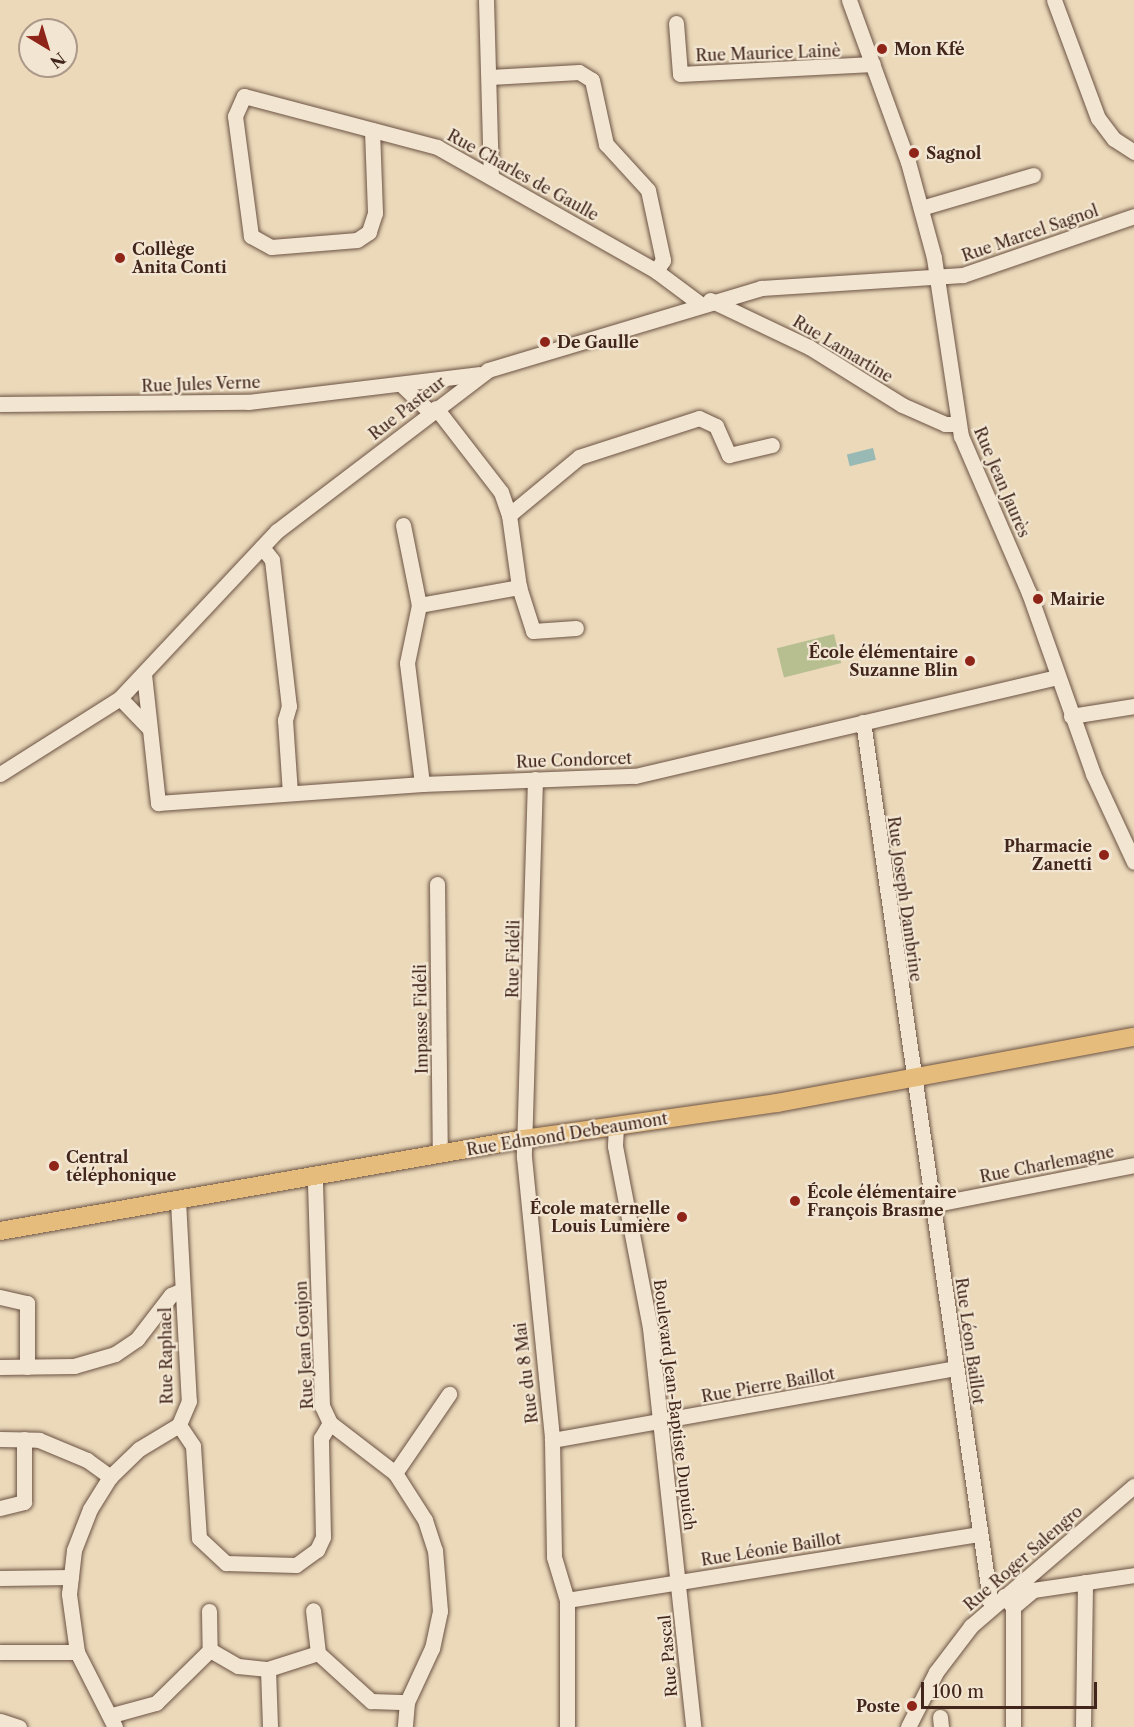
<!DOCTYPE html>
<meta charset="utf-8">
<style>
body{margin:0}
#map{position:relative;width:1134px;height:1727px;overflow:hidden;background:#ebd9ba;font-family:"Libre Caslon Text",serif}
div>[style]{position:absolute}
.green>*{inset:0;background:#b7bf90;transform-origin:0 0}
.water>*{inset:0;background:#99b9b4;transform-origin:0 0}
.roads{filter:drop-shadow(0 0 2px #6c5344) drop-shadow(0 0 2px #6c5344)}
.minor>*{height:15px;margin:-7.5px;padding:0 7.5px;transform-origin:7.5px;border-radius:7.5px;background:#f2e6d2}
.major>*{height:18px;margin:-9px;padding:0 9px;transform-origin:9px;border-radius:9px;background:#e6bc7d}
.dots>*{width:16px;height:16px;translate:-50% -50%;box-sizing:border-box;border:3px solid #f2e6d2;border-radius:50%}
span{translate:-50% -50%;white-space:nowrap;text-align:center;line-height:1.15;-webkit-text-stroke:4.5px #f2e6d2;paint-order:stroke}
.poi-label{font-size:16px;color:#42261c;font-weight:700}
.left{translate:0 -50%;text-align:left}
.right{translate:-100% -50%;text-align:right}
.street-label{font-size:16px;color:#42261c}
.north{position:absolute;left:18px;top:18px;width:60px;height:60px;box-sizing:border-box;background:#f2e6d2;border:2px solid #ac9989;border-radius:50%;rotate:142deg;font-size:16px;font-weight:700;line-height:24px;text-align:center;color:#42261c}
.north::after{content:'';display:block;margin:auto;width:21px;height:27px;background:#8f2418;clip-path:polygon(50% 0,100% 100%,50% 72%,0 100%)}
.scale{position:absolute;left:921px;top:1682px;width:176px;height:27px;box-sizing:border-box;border:3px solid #42261c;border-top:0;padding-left:8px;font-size:18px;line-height:21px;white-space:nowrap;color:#42261c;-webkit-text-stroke:4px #f2e6d2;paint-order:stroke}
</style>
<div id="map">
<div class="green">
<i style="left:834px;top:634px;width:30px;height:59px;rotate:76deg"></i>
</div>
<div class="water">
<i style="left:873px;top:448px;width:12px;height:27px;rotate:76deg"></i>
</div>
<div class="roads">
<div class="minor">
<i style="left:486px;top:0;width:177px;rotate:88.4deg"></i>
<i style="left:849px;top:0;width:172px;rotate:70deg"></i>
<i style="left:908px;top:162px;width:99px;rotate:74.8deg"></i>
<i style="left:934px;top:258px;width:180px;rotate:81.4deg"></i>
<i style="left:961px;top:436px;width:171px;rotate:66.6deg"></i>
<i style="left:1029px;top:593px;width:192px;rotate:70.5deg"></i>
<i style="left:1093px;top:774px;width:97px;rotate:65deg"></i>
<i style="left:1054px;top:0;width:126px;rotate:69.6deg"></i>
<i style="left:1098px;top:118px;width:26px;rotate:53deg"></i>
<i style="left:1114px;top:139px;width:24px;rotate:33deg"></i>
<i style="left:676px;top:23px;width:51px;rotate:85.5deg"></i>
<i style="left:680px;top:74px;width:193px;rotate:-3deg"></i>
<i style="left:490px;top:77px;width:89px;rotate:-3.2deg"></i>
<i style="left:579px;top:72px;width:15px;rotate:32deg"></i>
<i style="left:592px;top:80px;width:66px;rotate:77.7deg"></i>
<i style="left:606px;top:144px;width:62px;rotate:47.6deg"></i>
<i style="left:648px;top:190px;width:72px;rotate:77.9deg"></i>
<i style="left:663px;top:260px;width:13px;rotate:122deg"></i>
<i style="left:372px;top:130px;width:83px;rotate:87.9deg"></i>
<i style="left:375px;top:213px;width:20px;rotate:108deg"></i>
<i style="left:369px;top:232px;width:14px;rotate:146deg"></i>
<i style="left:357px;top:240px;width:86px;rotate:175.3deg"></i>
<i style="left:271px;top:247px;width:23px;rotate:-151deg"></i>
<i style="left:251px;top:236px;width:121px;rotate:-97.6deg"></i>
<i style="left:235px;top:116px;width:22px;rotate:-66deg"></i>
<i style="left:244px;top:96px;width:200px;rotate:14.8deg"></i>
<i style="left:437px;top:147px;width:252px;rotate:29.5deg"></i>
<i style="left:656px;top:271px;width:54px;rotate:36.7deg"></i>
<i style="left:921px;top:208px;width:117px;rotate:-16.4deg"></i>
<i style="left:710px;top:300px;width:110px;rotate:25.4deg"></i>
<i style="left:809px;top:347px;width:110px;rotate:31.9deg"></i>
<i style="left:902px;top:405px;width:47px;rotate:23.8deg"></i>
<i style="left:945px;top:424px;width:13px"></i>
<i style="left:403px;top:386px;width:37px;rotate:44deg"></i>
<i style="left:0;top:404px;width:248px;rotate:-0.5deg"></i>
<i style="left:248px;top:402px;width:232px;rotate:-6.9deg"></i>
<i style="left:436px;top:408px;width:106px;rotate:52.3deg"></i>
<i style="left:501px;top:492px;width:24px;rotate:71deg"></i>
<i style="left:509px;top:515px;width:91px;rotate:-39.6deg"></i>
<i style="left:579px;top:457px;width:126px;rotate:-18deg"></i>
<i style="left:699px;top:418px;width:19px;rotate:25deg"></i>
<i style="left:716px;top:426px;width:32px;rotate:66deg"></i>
<i style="left:729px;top:455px;width:44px;rotate:-13.1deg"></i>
<i style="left:509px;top:515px;width:73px;rotate:82.1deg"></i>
<i style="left:519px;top:587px;width:46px;rotate:72.3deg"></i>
<i style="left:533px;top:631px;width:43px;rotate:-4deg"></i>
<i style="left:403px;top:525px;width:82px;rotate:78.7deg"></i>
<i style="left:419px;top:605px;width:59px;rotate:101.7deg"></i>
<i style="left:407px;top:663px;width:122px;rotate:82.9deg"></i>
<i style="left:262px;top:547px;width:16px;rotate:52deg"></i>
<i style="left:272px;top:560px;width:147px;rotate:83.4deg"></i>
<i style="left:289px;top:706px;width:15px;rotate:106deg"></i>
<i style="left:285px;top:720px;width:73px;rotate:86.1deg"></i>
<i style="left:419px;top:605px;width:102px;rotate:-10.2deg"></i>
<i style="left:144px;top:674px;width:130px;rotate:83.8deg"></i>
<i style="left:158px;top:803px;width:265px;rotate:-4.1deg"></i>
<i style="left:422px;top:784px;width:213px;rotate:-2.2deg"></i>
<i style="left:635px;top:776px;width:432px;rotate:-13.2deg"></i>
<i style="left:120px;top:698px;width:42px;rotate:46deg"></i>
<i style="left:1071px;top:716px;width:64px;rotate:-9deg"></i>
<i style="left:863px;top:722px;width:894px;rotate:81.77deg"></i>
<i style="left:0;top:774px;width:142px;rotate:-32.3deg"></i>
<i style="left:120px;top:698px;width:229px;rotate:-46.8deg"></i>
<i style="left:277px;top:531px;width:265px;rotate:-37.3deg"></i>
<i style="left:488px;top:370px;width:285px;rotate:-16.7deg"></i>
<i style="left:761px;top:288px;width:202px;rotate:-3.7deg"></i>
<i style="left:963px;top:275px;width:181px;rotate:-19deg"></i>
<i style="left:535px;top:779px;width:378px;rotate:91.7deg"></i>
<i style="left:524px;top:1157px;width:284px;rotate:84.3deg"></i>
<i style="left:552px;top:1440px;width:117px;rotate:89deg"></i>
<i style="left:554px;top:1557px;width:45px;rotate:73.2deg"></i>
<i style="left:567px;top:1600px;width:127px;rotate:90deg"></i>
<i style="left:437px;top:884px;width:270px;rotate:89.4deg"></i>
<i style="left:616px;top:1126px;width:20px;rotate:93deg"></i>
<i style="left:615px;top:1146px;width:185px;rotate:79.1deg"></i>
<i style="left:650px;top:1328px;width:401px;rotate:83.8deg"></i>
<i style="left:178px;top:1201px;width:200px;rotate:86.9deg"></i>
<i style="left:189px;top:1401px;width:26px;rotate:113deg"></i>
<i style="left:179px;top:1425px;width:25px;rotate:56deg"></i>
<i style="left:193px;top:1446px;width:92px;rotate:86.3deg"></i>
<i style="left:199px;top:1538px;width:37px;rotate:43deg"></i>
<i style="left:226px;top:1563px;width:70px;rotate:1.6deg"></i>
<i style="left:296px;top:1565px;width:26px;rotate:-36deg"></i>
<i style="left:317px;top:1550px;width:14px;rotate:-65deg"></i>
<i style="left:323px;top:1537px;width:99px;rotate:-91.2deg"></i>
<i style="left:321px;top:1438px;width:17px;rotate:-59deg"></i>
<i style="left:330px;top:1423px;width:19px;rotate:-115deg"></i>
<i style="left:322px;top:1406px;width:228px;rotate:-91.8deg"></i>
<i style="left:931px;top:1205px;width:207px;rotate:-11.1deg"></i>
<i style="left:0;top:1297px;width:28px;rotate:13deg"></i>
<i style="left:27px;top:1303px;width:64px;rotate:90deg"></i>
<i style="left:0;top:1367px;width:74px;rotate:-0.8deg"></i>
<i style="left:74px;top:1366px;width:43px;rotate:-16.3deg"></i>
<i style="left:115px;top:1354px;width:27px;rotate:-34deg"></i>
<i style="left:137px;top:1339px;width:56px;rotate:-52.3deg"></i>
<i style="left:171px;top:1295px;width:12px;rotate:-24deg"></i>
<i style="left:330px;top:1423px;width:82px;rotate:37.6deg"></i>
<i style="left:395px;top:1473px;width:56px;rotate:57.4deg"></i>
<i style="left:425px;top:1520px;width:32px;rotate:72deg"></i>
<i style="left:435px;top:1550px;width:61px;rotate:85.3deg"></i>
<i style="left:440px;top:1611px;width:38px;rotate:102deg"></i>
<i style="left:432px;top:1648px;width:60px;rotate:114.8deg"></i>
<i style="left:407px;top:1702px;width:25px;rotate:95deg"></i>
<i style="left:0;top:1439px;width:39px;rotate:1deg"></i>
<i style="left:39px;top:1440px;width:52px;rotate:22.6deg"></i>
<i style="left:87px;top:1460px;width:29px;rotate:36deg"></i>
<i style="left:552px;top:1440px;width:409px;rotate:-10.1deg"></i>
<i style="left:395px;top:1473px;width:96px;rotate:-55.6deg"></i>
<i style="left:0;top:1508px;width:25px;rotate:-14deg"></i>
<i style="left:24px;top:1502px;width:63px;rotate:-90deg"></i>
<i style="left:0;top:1578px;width:71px;rotate:-0.8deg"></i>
<i style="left:1004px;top:1596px;width:14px;rotate:51deg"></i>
<i style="left:1013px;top:1607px;width:120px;rotate:90deg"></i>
<i style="left:567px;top:1600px;width:418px;rotate:-9.1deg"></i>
<i style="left:1013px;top:1607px;width:26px;rotate:-40deg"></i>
<i style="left:1033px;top:1590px;width:102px;rotate:-8.4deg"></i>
<i style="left:209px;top:1611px;width:39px;rotate:89deg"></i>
<i style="left:210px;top:1650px;width:32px;rotate:30deg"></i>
<i style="left:238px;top:1666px;width:30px;rotate:6deg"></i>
<i style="left:268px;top:1669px;width:52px;rotate:-17.7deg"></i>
<i style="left:318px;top:1653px;width:43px;rotate:-96.6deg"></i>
<i style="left:0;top:1652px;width:77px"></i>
<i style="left:318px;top:1653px;width:72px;rotate:42.2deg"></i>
<i style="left:371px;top:1701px;width:36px;rotate:2deg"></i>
<i style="left:268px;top:1669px;width:58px;rotate:88deg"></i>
<i style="left:112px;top:1715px;width:46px;rotate:-15.3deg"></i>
<i style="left:156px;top:1703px;width:76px;rotate:-44.5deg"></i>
<i style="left:940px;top:1717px;width:10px;rotate:84deg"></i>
<i style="left:0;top:1721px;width:20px;rotate:18deg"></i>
<i style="left:115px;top:1727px;width:84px;rotate:-116.9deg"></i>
<i style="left:77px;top:1652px;width:59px;rotate:-97.9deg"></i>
<i style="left:69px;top:1594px;width:44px;rotate:-83.5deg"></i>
<i style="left:74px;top:1550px;width:44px;rotate:-68.7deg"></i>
<i style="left:90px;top:1509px;width:38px;rotate:-58deg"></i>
<i style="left:110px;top:1477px;width:40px;rotate:-44deg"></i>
<i style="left:139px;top:1449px;width:47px;rotate:-31deg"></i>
<i style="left:908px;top:1727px;width:62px;rotate:-63deg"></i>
<i style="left:936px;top:1672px;width:58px;rotate:-52.7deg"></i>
<i style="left:971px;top:1626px;width:215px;rotate:-40.7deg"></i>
<i style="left:1083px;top:1727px;width:145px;rotate:-89.2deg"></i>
</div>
<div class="major">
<i style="left:0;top:1231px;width:532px;rotate:-9.96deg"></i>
<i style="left:524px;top:1139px;width:256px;rotate:-8.1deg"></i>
<i style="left:777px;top:1103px;width:363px;rotate:-10.5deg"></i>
</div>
</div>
<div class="dots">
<i style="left:882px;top:49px;background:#8f2418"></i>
<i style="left:914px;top:153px;background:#8f2418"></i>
<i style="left:120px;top:258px;background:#8f2418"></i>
<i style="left:545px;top:342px;background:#8f2418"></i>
<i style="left:1038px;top:599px;background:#8f2418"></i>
<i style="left:970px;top:661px;background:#8f2418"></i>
<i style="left:1104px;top:855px;background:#8f2418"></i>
<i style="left:54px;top:1166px;background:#8f2418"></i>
<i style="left:795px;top:1201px;background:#8f2418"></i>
<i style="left:682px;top:1217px;background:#8f2418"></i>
<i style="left:912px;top:1706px;background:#8f2418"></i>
</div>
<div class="poi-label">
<span class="left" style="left:894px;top:49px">Mon Kfé</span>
<span class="left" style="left:926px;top:153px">Sagnol</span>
<span class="left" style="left:132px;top:258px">Collège<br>Anita Conti</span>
<span class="left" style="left:557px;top:342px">De Gaulle</span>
<span class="left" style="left:1050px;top:599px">Mairie</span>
<span class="right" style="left:958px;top:661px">École élémentaire<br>Suzanne Blin</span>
<span class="right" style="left:1092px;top:855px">Pharmacie<br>Zanetti</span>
<span class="left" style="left:66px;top:1166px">Central<br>téléphonique</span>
<span class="left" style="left:807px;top:1201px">École élémentaire<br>François Brasme</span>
<span class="right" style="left:670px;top:1217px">École maternelle<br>Louis Lumière</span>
<span class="right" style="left:900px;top:1706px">Poste</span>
</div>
<div class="street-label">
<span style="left:768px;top:53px;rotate:-2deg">Rue Maurice Lainè</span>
<span style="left:523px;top:175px;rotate:29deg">Rue Charles de Gaulle</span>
<span style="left:1030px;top:233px;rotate:-19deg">Rue Marcel Sagnol</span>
<span style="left:843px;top:349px;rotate:31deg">Rue Lamartine</span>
<span style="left:201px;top:384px;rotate:-2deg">Rue Jules Verne</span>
<span style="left:407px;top:408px;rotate:-38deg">Rue Pasteur</span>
<span style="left:1002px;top:482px;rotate:67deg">Rue Jean Jaurès</span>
<span style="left:574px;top:760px;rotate:-2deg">Rue Condorcet</span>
<span style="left:905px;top:899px;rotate:82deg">Rue Joseph Dambrine</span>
<span style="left:513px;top:959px;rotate:-89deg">Rue Fidéli</span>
<span style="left:421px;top:1019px;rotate:-91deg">Impasse Fidéli</span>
<span style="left:567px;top:1134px;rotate:-9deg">Rue Edmond Debeaumont</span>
<span style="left:1047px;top:1164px;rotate:-11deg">Rue Charlemagne</span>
<span style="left:970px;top:1341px;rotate:82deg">Rue Léon Baillot</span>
<span style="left:304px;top:1345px;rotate:-93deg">Rue Jean Goujon</span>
<span style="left:166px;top:1356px;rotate:-91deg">Rue Raphael</span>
<span style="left:526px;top:1373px;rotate:-97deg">Rue du 8 Mai</span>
<span style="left:768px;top:1385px;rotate:-10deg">Rue Pierre Baillot</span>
<span style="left:675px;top:1405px;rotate:83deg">Boulevard Jean-Baptiste Dupuich</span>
<span style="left:771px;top:1549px;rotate:-9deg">Rue Léonie Baillot</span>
<span style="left:1023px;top:1558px;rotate:-41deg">Rue Roger Salengro</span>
<span style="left:668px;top:1656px;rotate:-95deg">Rue Pascal</span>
</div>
<div class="north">N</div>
<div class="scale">100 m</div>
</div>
